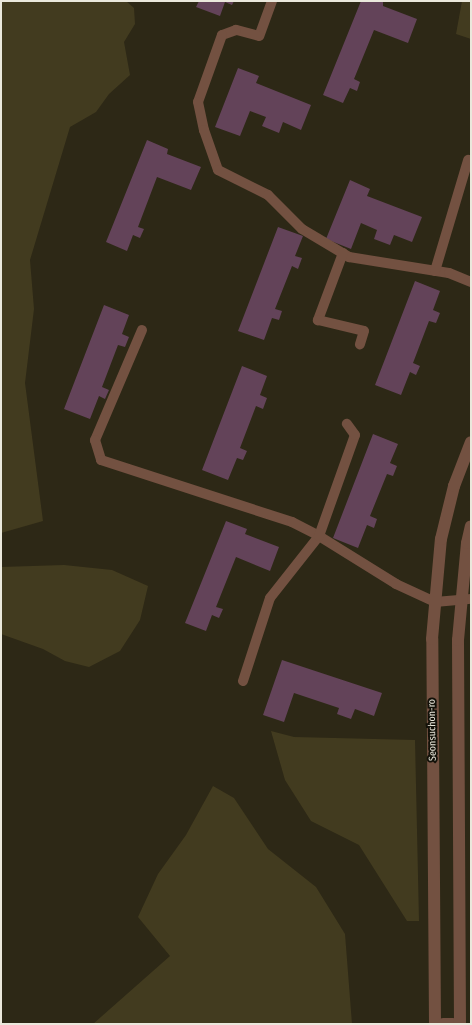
<!DOCTYPE html>
<style>
body{margin:0}
#map{position:relative;width:472px;height:1025px;overflow:hidden;background:#2d2816;font-family:"Fira Sans Condensed",sans-serif}
div>[style]{position:absolute}
.green>*{inset:0;background:#423b1f}
.building>*{inset:0;background:#634359}
.service>*{height:10px;margin:-5px;padding:0 5px;transform-origin:5px;border-radius:5px;background:#735141}
.tertiary>*{height:12px;margin:-6px;padding:0 6px;transform-origin:6px;border-radius:6px;background:#735141}
span{translate:-50% -50%;white-space:nowrap;text-align:center;line-height:1.15;-webkit-text-stroke:4px #131109;paint-order:stroke}
.street-label{font-size:10px;color:#eae8dc}
.frame{position:absolute;inset:0;border:2px solid #eae8dc;pointer-events:none}
</style>
<div id="map">
<div class="green">
<i style="clip-path:polygon(1px 1px,126px 1px,134px 8px,135px 24px,124px 42px,130px 75px,109px 94px,96px 112px,70px 127px,30px 260px,34px 309px,25px 383px,43px 521px,1px 533px)"></i>
<i style="clip-path:polygon(462px 1px,471px 1px,471px 39px,456px 34px)"></i>
<i style="clip-path:polygon(64px 565px,112px 570px,148px 586px,140px 620px,120px 651px,89px 667px,65px 661px,43px 649px,1px 634px,1px 567px)"></i>
<i style="clip-path:polygon(271px 731px,294px 737px,415px 740px,419px 921px,407px 921px,359px 845px,311px 821px,285px 780px)"></i>
<i style="clip-path:polygon(213px 786px,234px 798px,268px 849px,316px 887px,345px 934px,352px 1024px,93px 1024px,170px 956px,138px 917px,158px 874px,186px 835px)"></i>
</div>
<div class="building">
<i style="clip-path:polygon(199px 1px,234px 1px,232px 5px,225px 2px,220px 16px,196px 7px)"></i>
<i style="clip-path:polygon(361px 1px,383px 1px,383px 6px,417px 19px,408px 43px,374px 30px,354px 79px,360px 82px,357px 91px,350px 88px,343px 103px,323px 95px)"></i>
<i style="clip-path:polygon(238px 68px,259px 76px,256px 83px,311px 105px,301px 130px,283px 122px,279px 133px,262px 126px,266px 117px,250px 111px,240px 136px,215px 127px)"></i>
<i style="clip-path:polygon(147px 140px,168px 149px,167px 154px,201px 167px,191px 190px,157px 177px,138px 227px,144px 229px,140px 238px,133px 235px,127px 251px,106px 242px)"></i>
<i style="clip-path:polygon(350px 180px,370px 189px,367px 196px,422px 217px,412px 242px,394px 235px,390px 245px,374px 239px,377px 230px,361px 223px,351px 249px,326px 239px)"></i>
<i style="clip-path:polygon(278px 227px,303px 236px,295px 256px,302px 258px,298px 269px,292px 266px,275px 309px,282px 311px,279px 320px,272px 318px,264px 340px,238px 331px)"></i>
<i style="clip-path:polygon(415px 281px,440px 291px,433px 310px,440px 313px,436px 323px,429px 321px,413px 363px,420px 366px,416px 375px,410px 372px,401px 395px,375px 385px)"></i>
<i style="clip-path:polygon(104px 305px,129px 315px,122px 334px,129px 337px,125px 347px,118px 345px,102px 387px,109px 390px,105px 399px,99px 396px,90px 419px,64px 409px)"></i>
<i style="clip-path:polygon(242px 366px,267px 376px,260px 395px,267px 398px,263px 409px,256px 406px,240px 448px,247px 451px,243px 460px,237px 458px,228px 480px,202px 470px)"></i>
<i style="clip-path:polygon(373px 434px,398px 444px,390px 463px,397px 466px,393px 476px,387px 474px,370px 516px,377px 519px,374px 528px,367px 525px,358px 548px,333px 538px)"></i>
<i style="clip-path:polygon(226px 521px,247px 529px,245px 534px,279px 547px,270px 571px,236px 557px,216px 607px,223px 609px,219px 618px,212px 615px,206px 631px,185px 623px)"></i>
<i style="clip-path:polygon(282px 660px,382px 693px,374px 716px,355px 709px,351px 719px,337px 714px,339px 708px,294px 693px,284px 722px,263px 715px)"></i>
</div>
<div class="service">
<i style="left:272px;top:1px;width:37px;rotate:110deg"></i>
<i style="left:259px;top:36px;width:24px;rotate:-165deg"></i>
<i style="left:236px;top:30px;width:15px;rotate:160deg"></i>
<i style="left:222px;top:35px;width:71px;rotate:109.7deg"></i>
<i style="left:198px;top:102px;width:29px;rotate:78deg"></i>
<i style="left:204px;top:130px;width:42px;rotate:70.7deg"></i>
<i style="left:218px;top:170px;width:56px;rotate:26.6deg"></i>
<i style="left:268px;top:195px;width:48px;rotate:45deg"></i>
<i style="left:302px;top:229px;width:55px;rotate:30.8deg"></i>
<i style="left:349px;top:257px;width:101px;rotate:9.1deg"></i>
<i style="left:449px;top:273px;width:24px;rotate:22deg"></i>
<i style="left:343px;top:253px;width:72px;rotate:110.5deg"></i>
<i style="left:318px;top:320px;width:47px;rotate:13.4deg"></i>
<i style="left:364px;top:331px;width:14px;rotate:107deg"></i>
<i style="left:435px;top:271px;width:116px;rotate:-73.4deg"></i>
<i style="left:142px;top:330px;width:120px;rotate:113.1deg"></i>
<i style="left:95px;top:440px;width:21px;rotate:73deg"></i>
<i style="left:101px;top:460px;width:201px;rotate:18deg"></i>
<i style="left:292px;top:522px;width:30px;rotate:27deg"></i>
<i style="left:319px;top:536px;width:91px;rotate:31.9deg"></i>
<i style="left:396px;top:584px;width:43px;rotate:24.8deg"></i>
<i style="left:435px;top:602px;width:36px;rotate:-5deg"></i>
<i style="left:243px;top:681px;width:87px;rotate:-72deg"></i>
<i style="left:270px;top:598px;width:79px;rotate:-51.7deg"></i>
<i style="left:319px;top:536px;width:107px;rotate:-70.4deg"></i>
<i style="left:355px;top:435px;width:14px;rotate:-126deg"></i>
</div>
<div class="tertiary">
<i style="left:435px;top:1024px;width:385px;rotate:-90.4deg"></i>
<i style="left:432px;top:639px;width:100px;rotate:-84.9deg"></i>
<i style="left:441px;top:539px;width:55px;rotate:-76.2deg"></i>
<i style="left:454px;top:486px;width:47px;rotate:-68.9deg"></i>
<i style="left:443px;top:1024px;width:10px"></i>
<i style="left:460px;top:1024px;width:384px;rotate:-90.3deg"></i>
<i style="left:458px;top:640px;width:97px;rotate:-84.7deg"></i>
<i style="left:467px;top:543px;width:17px;rotate:-77deg"></i>
</div>
<div class="street-label">
<span style="left:433px;top:730px;rotate:-91deg">Seonsuchon-ro</span>
</div>
<div class="frame"></div>
</div>
